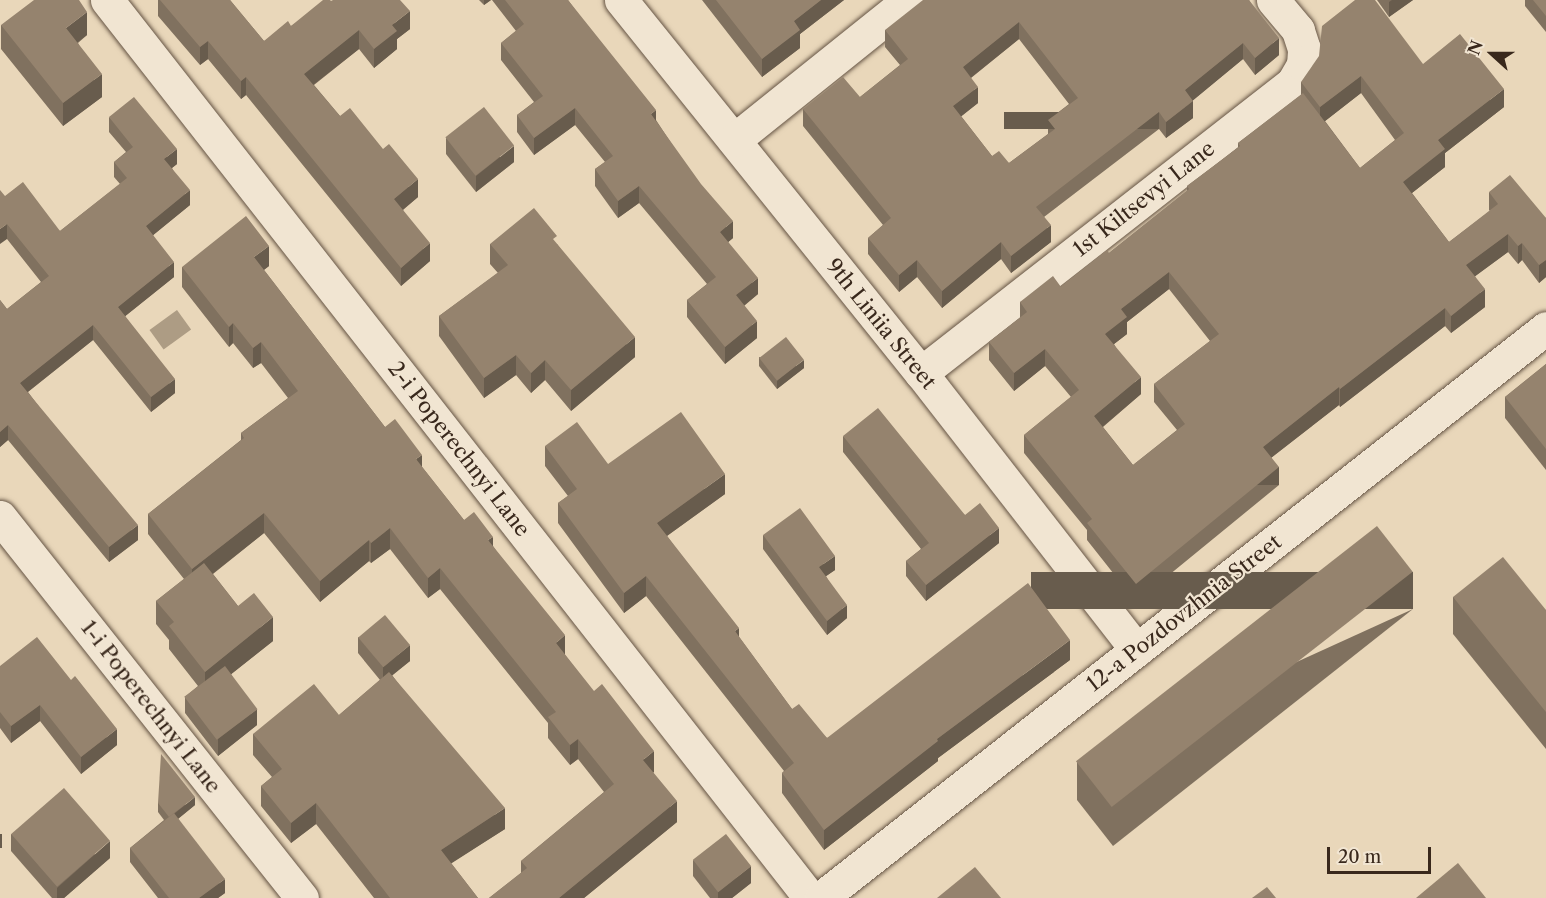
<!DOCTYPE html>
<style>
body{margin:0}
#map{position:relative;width:1546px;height:898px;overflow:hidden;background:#e9d7ba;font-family:"Libre Caslon Text",serif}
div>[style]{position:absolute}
.water>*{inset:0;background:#ad9c84;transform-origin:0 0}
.roads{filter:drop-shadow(0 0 2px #655444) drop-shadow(0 0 2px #655444)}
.minor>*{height:33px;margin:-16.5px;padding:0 16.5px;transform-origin:16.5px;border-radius:16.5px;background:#f1e5d2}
.wall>*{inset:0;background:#80715f}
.shaded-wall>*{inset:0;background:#685c4d;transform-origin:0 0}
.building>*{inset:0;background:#95836e;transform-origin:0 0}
span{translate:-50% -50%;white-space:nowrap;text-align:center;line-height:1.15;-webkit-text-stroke:4.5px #f1e5d2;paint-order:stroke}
.street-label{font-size:21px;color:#39281c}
.north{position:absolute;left:1462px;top:24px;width:60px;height:60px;-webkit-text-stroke:4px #f1e5d2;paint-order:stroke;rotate:291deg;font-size:16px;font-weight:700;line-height:24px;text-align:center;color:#39281c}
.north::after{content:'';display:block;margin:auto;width:21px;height:27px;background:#39281c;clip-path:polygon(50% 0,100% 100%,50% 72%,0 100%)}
.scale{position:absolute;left:1327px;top:847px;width:104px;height:27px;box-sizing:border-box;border:3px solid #39281c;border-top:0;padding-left:8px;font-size:18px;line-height:21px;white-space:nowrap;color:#39281c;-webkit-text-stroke:4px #f1e5d2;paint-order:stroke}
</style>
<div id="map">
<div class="water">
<i style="left:177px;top:310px;width:24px;height:34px;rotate:54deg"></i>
</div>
<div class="roads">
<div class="minor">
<i style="left:107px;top:0;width:1140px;rotate:51.94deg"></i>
<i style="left:621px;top:0;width:479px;rotate:51.2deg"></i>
<i style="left:921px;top:373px;width:351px;rotate:52.1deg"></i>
<i style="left:734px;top:140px;width:224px;rotate:-38.7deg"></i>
<i style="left:921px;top:373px;width:472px;rotate:-38deg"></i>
<i style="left:1293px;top:82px;width:20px;rotate:-60deg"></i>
<i style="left:1303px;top:65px;width:16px;rotate:-86deg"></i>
<i style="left:1304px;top:49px;width:20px;rotate:-108deg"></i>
<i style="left:1298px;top:30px;width:39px;rotate:-130deg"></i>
<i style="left:0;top:517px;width:486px;rotate:51.6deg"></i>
<i style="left:821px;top:898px;width:922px;rotate:-38.17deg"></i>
</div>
</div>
<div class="wall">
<i style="clip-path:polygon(158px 0,230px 0,264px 41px,291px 26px,331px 1px,410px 29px,397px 39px,397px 49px,374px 68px,359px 49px,314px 85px,340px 116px,418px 197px,403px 210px,430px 261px,401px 286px,246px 95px,241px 99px,208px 59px,200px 65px,158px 16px)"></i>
<i style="clip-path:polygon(479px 0,491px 0,484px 5px)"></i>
<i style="clip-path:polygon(492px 0,568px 0,656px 120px,733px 238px,728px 242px,758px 294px,744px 306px,757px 338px,725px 364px,687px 317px,687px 300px,707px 284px,639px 203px,618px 218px,595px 186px,595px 169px,605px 162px,575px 125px,534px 155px,517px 132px,517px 115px,534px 102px,501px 60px,501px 43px,516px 31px)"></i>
<i style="clip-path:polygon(702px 0,844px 0,800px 34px,800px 48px,762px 77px)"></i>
<i style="clip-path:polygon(evenodd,1249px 0,1279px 55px,1255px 75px,1243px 59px,1193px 100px,1193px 118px,1166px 138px,1159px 129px,1044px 217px,1051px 242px,1011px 273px,1001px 259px,942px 308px,917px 277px,899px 292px,868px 254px,868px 238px,883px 225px,803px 126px,803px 109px,860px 97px,900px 65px,885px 47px,885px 30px,1249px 0,1019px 39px,1069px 104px,1048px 120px,1048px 134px,1009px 163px,992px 156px,961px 116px,978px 103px,971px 78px,1019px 39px)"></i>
<i style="clip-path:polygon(1377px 0,1413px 0,1389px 17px)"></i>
<i style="clip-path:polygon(1525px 0,1546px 0,1546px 32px,1525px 6px)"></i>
<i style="clip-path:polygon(1px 25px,87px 35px,78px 43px,102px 97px,63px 126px,1px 49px)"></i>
<i style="clip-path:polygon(evenodd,1423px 64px,1504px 107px,1445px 153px,1445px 167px,1412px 193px,1449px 242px,1490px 211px,1489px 210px,1489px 192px,1546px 218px,1546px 277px,1539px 283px,1522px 260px,1518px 264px,1508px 252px,1475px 276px,1485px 307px,1451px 333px,1445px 326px,1340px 407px,1339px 405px,1271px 458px,1279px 485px,1136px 602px,1087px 540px,1087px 530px,1024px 453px,1024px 435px,1071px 397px,1045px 366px,1014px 391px,989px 360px,989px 342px,1020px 318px,1020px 302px,1061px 287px,1109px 253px,1187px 191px,1187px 186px,1238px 148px,1238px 143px,1301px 95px,1301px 82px,1423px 64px,1361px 93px,1395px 140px,1360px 168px,1325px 121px,1361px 93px,1423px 64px,1169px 289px,1210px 341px,1154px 384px,1154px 402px,1177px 430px,1133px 465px,1103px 427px,1141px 394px,1114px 344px,1127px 334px,1127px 322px,1169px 289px)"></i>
<i style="clip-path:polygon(109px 117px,177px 164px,172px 168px,190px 205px,153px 235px,174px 277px,125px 316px,175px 393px,151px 412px,93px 340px,28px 392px,138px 540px,109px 562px,8px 440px,0 447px,0 300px,7px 309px,41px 282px,7px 239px,5px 196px,60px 231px,120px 184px,114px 177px,114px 162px,126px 152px,109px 132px)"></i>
<i style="clip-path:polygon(446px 138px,514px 162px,476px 192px,446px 154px)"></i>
<i style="clip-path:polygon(490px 244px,557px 244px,635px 357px,571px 411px,545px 380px,531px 393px,516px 375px,484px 398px,439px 336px,439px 316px,498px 273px,490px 264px)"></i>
<i style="clip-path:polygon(269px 266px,264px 270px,385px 427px,422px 467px,464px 520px,493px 546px,565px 655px,654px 772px,653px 772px,677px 822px,584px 898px,489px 898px,521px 873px,521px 861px,604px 792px,578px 759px,570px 765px,548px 738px,548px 723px,440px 589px,428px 598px,390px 549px,371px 563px,369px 561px,320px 602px,264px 533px,213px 574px,238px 606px,273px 641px,231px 674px,257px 725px,218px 756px,185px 713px,185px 697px,198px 686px,169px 649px,169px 640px,156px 624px,156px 601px,184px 579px,148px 534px,148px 514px,241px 440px,241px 433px,288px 398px,261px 363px,253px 368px,233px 343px,229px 347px,182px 287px,182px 267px)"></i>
<i style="clip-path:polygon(759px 357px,804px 368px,777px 389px,759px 366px)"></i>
<i style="clip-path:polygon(1546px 364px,1546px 470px,1505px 418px,1505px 397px)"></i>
<i style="clip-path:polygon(843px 436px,965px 515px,999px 543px,926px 601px,906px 576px,906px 561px,921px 549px,843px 452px)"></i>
<i style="clip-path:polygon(545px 446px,608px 464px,725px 494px,667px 536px,739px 637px,792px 709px,827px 738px,1070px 660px,938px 758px,938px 761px,824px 850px,782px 793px,782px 773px,784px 771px,646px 596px,624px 613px,558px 523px,558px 503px,568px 496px,545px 466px)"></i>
<i style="clip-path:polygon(763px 535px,835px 570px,826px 576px,847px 618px,827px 635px,763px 549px)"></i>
<i style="clip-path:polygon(1453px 597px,1546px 610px,1546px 749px,1453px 634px)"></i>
<i style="clip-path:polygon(1413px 609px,1113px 846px,1077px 800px,1077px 762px)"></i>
<i style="clip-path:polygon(358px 637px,410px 661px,392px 675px,505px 829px,451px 863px,478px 898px,374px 898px,316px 824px,291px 843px,261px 806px,261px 786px,272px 777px,253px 755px,253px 734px,339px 715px,380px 680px,358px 653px)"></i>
<i style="clip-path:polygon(0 666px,117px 745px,81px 774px,40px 721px,11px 743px,0 728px)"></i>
<i style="clip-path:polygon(158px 803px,195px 805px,178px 819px,225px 893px,218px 898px,158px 898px,130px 862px,130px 848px,164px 820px,158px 812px)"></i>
<i style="clip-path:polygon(11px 834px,110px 858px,64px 898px,52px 898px,11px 851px)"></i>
<i style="clip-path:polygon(693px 860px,751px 883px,732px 898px,710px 898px,693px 876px)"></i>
</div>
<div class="shaded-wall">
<i style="clip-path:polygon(484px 0,491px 0,484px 5px)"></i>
<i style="clip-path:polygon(821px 0,844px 0,800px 34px,800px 48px,762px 77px,762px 59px,794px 21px)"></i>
<i style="clip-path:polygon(1392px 0,1413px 0,1389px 17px,1389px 2px)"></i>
<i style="clip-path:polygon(410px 11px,410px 29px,397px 39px,397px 49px,374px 68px,374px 49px,392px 25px)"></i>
<i style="clip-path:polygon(87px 12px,87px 35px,66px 51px,66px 28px)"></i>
<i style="clip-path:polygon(1019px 22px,1019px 39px,963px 84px,963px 67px)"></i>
<i style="clip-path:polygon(359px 30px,359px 49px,304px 92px,304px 74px)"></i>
<i style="clip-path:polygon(1279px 38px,1279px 55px,1255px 75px,1255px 58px)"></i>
<i style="clip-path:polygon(208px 41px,208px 59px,200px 65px,200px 47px)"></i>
<i style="clip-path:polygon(1243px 43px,1243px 59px,1185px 107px,1185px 90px)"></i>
<i style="clip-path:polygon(102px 74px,102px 97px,63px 126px,63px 103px)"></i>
<i style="clip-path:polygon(1361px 76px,1361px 93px,1320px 125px,1320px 107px)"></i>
<i style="clip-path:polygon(246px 77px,246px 95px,241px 99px,241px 81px)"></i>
<i style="clip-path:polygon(978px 87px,978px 103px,953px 123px,953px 106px)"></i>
<i style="clip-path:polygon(1504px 89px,1504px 107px,1445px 153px,1445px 167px,1403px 200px,1403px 182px,1438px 140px)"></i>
<i style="clip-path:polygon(1193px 101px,1193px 118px,1166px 138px,1166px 122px)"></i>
<i style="clip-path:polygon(575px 108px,575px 125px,534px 155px,534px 138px)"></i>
<i style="clip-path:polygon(656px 110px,656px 127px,651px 114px)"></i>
<i style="left:1159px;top:112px;width:17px;height:155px;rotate:90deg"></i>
<i style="clip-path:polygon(514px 146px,514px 162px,476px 192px,476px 176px)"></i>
<i style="clip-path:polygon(177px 149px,177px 164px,164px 174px,164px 159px)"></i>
<i style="clip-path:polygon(418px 179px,418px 197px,394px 217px,394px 199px)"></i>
<i style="clip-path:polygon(639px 186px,639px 203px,618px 218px,618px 201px)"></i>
<i style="clip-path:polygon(190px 190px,190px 205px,146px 241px,146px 226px)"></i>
<i style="clip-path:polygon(733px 221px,733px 238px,720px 249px,720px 232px)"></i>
<i style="clip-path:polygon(7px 224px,7px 239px,0 244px,0 229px)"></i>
<i style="clip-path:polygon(1051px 225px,1051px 242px,1011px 273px,1011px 256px)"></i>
<i style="clip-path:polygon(1508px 234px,1508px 252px,1466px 283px,1466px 265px)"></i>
<i style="clip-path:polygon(1001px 242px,1001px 259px,942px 308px,942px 291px)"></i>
<i style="clip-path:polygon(430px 243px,430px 261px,401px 286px,401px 268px)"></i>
<i style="clip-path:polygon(1522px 243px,1522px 260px,1518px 264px,1518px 246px)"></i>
<i style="clip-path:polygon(269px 246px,269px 266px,254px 277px,254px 257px)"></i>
<i style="clip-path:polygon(917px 260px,917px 277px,899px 292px,899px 275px)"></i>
<i style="clip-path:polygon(1546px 260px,1546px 277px,1539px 283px,1539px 265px)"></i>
<i style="clip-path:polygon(174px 262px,174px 277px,118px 322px,118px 307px)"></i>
<i style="clip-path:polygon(1169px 272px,1169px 289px,1127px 322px,1127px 334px,1105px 351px,1105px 334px,1121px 309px)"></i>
<i style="clip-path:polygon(758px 278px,758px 294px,736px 312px,736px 295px)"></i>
<i style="clip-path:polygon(1485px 289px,1485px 307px,1451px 333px,1451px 316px)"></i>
<i style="clip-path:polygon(1445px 308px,1445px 326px,1340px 407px,1340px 389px)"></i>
<i style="clip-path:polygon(757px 321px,757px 338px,725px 364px,725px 347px)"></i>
<i style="clip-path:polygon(233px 323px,233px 343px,229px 347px,229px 327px)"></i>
<i style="clip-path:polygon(93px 325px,93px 340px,20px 398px,20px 383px)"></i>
<i style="clip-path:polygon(635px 337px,635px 357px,571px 411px,571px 390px)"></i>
<i style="clip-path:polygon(261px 342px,261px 363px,253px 368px,253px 348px)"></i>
<i style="clip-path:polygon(1045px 349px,1045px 366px,1014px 391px,1014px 373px)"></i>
<i style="clip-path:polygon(516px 355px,516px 375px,484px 398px,484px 378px)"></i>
<i style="clip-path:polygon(545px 360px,545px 380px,531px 393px,531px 373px)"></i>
<i style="clip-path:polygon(804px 360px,804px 368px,777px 389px,777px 380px)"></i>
<i style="clip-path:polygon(1141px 377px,1141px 394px,1094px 434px,1094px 416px)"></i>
<i style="clip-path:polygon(175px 379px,175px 393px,151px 412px,151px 397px)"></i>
<i style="clip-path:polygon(1339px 387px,1339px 405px,1263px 464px,1263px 447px)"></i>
<i style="clip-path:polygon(8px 425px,8px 440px,0 447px,0 432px)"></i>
<i style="clip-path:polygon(422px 455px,422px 475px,416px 459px)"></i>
<i style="left:1279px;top:467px;width:18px;height:185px;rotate:90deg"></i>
<i style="clip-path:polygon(725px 474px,725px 494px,657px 543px,657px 523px)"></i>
<i style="clip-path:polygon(264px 513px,264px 533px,192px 590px,192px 569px)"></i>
<i style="clip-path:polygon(138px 525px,138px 540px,109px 562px,109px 547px)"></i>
<i style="clip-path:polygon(390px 528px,390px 549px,371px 563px,371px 543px)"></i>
<i style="clip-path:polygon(999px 528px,999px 543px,926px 601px,926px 585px)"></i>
<i style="clip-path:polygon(493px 537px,493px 557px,488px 540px)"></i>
<i style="clip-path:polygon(369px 540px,369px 561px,320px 602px,320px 581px)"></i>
<i style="clip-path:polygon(835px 556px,835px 570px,819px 581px,819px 567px)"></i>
<i style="clip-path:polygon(440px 568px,440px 589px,428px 598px,428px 578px)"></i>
<i style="left:1413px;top:572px;width:37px;height:382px;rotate:90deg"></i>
<i style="clip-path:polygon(646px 576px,646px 596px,624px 613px,624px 593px)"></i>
<i style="clip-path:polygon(847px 605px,847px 618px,827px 635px,827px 621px)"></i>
<i style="clip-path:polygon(273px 617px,273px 641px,205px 695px,205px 672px)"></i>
<i style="clip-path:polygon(739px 628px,739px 648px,735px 631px)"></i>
<i style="clip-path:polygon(565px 635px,565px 656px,556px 643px)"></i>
<i style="clip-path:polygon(1070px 640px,1070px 660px,938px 758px,938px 761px,824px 850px,824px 830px,937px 739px)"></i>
<i style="clip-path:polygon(410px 645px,410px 661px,383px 683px,383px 667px)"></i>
<i style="clip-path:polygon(40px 705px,40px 721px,11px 743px,11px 726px)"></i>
<i style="clip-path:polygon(257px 709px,257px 725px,218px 756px,218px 739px)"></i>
<i style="clip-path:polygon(117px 729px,117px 745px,81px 774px,81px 757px)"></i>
<i style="clip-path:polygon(578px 739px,578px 759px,570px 765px,570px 745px)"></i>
<i style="clip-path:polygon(654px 751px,654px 772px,643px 781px,643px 760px)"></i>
<i style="clip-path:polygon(195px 797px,195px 805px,169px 826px,169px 818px)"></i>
<i style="clip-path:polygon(677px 801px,677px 822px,584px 898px,559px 898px)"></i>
<i style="clip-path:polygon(316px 803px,316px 824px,291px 843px,291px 823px)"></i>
<i style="clip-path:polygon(505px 808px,505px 829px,441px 870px,441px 850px)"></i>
<i style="left:2px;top:834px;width:14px;height:2px;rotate:90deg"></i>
<i style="clip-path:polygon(110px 841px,110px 858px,64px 898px,57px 898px,57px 888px)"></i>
<i style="clip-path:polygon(751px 866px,751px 883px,732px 898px,718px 898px,718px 892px)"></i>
<i style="clip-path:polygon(225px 879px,225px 893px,218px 898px,199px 898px)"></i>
</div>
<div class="building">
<i style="clip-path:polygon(34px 0,79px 0,87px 12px,66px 28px,102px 74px,63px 103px,1px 25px)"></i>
<i style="clip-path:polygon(160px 0,230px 0,264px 41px,288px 21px,291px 26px,323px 0,330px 0,331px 1px,333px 0,400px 0,410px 11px,392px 25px,397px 31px,374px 49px,359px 30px,304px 74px,340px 116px,350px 108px,383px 149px,389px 144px,418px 179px,394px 199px,430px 243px,401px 268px,246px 77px,241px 81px,208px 41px,200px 47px)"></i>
<i style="clip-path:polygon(505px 0,568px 0,656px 110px,651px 114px,701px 184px,733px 221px,720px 232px,758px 278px,736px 295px,757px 321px,725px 347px,687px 300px,716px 277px,639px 186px,618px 201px,595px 169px,613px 156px,575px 108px,534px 138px,517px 115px,543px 96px,501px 43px,524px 24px)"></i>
<i style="clip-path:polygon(716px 0,821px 0,794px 21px,800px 30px,762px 59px)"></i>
<i style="clip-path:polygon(evenodd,923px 0,1249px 0,1279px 38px,1255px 58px,1243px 43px,1185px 90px,1193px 101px,1166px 122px,1159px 112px,1036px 207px,1051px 225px,1011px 256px,1001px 242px,942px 291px,917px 260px,899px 275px,868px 238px,891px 218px,803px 109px,843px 77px,860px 97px,908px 59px,885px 30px,923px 0,1019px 22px,1078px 98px,1048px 120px,1055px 129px,1009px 163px,999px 151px,992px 156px,953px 106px,978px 87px,963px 67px,1019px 22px)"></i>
<i style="clip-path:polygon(evenodd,1355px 0,1375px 0,1423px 64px,1460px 34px,1504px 89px,1438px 140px,1445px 149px,1403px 182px,1449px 242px,1498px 204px,1489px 192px,1510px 175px,1546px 218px,1546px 260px,1539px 265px,1522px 243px,1518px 246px,1508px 234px,1466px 265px,1485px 289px,1451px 316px,1445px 308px,1340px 389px,1339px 387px,1263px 447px,1279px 467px,1136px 584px,1087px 523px,1092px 519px,1024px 435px,1079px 390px,1045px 349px,1014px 373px,989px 342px,1027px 312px,1020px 302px,1053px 276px,1061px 287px,1107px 250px,1109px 253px,1189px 189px,1187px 186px,1240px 146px,1238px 143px,1303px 93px,1360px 168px,1404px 133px,1361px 76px,1320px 107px,1301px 82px,1319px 56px,1322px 26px,1355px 0,1169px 272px,1219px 334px,1154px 384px,1185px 424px,1133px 465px,1094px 416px,1141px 377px,1105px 334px,1127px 317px,1121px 309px,1169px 272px)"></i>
<i style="clip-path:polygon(1533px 0,1546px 0,1546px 16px)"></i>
<i style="clip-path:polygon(134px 97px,177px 149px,164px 159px,190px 190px,146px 226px,174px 262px,118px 307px,175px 379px,151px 397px,93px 325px,20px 383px,138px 525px,109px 547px,8px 425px,0 432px,0 300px,7px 309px,49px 276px,7px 224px,0 229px,0 190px,5px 196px,23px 182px,60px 231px,127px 178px,114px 162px,133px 147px,109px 117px)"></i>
<i style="left:484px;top:107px;width:49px;height:49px;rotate:52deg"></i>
<i style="clip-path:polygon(534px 208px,557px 236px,553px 239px,635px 337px,571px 390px,545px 360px,531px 373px,516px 355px,484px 378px,439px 316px,508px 265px,490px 244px)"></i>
<i style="clip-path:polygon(246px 216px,269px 246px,254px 257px,385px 427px,395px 419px,422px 455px,416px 459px,464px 520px,474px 512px,493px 537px,488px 540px,565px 635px,556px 643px,594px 691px,602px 684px,654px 751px,643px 760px,677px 801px,559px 898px,489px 898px,527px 868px,521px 861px,614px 784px,578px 739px,570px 745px,548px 717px,556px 712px,440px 568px,428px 578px,390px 528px,371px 543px,369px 540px,320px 581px,264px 513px,192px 569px,148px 514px,244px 438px,241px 433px,298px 391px,261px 342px,253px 348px,233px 323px,229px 327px,182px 267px)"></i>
<i style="left:786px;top:337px;width:29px;height:34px;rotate:52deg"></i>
<i style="clip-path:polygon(1546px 364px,1546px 449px,1505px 397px)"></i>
<i style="clip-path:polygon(878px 408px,965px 515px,980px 503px,999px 528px,926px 585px,906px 561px,929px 543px,843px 436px)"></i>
<i style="clip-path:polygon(681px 412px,725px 474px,657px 523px,739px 628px,735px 631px,792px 709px,799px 704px,827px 738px,1028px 583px,1070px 640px,937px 739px,938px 741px,824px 830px,782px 773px,794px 763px,646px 576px,624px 593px,558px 503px,577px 489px,545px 446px,577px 422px,608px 464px)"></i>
<i style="clip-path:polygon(800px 508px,835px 556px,819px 567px,847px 605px,827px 621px,763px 535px)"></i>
<i style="left:1377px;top:526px;width:58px;height:382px;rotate:52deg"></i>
<i style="clip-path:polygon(1503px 557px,1546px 610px,1546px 712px,1453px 597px)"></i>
<i style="clip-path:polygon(204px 563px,238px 606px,254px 593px,273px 617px,205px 672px,169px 626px,174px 622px,156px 601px)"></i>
<i style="left:385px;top:615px;width:39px;height:35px;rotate:50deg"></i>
<i style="clip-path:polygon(37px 637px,71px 680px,75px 676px,117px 729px,81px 757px,40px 705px,11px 726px,0 712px,0 666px)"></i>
<i style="left:225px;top:666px;width:54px;height:51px;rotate:53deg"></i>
<i style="clip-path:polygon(389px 672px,505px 808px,441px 850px,478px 898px,390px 898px,316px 803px,291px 823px,261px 786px,282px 769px,253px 734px,314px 684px,339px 715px)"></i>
<i style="clip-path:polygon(161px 754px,195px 797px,169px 817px,158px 803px)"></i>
<i style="left:64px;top:788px;width:70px;height:70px;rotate:49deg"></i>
<i style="clip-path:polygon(174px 813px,225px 879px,199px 898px,169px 898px,130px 848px)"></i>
<i style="left:726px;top:834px;width:41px;height:42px;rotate:52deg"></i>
<i style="clip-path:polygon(1458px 863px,1486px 898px,1416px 898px)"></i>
<i style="clip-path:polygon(975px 867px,1001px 898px,937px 898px)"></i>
<i style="clip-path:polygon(1267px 887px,1276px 898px,1252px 898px)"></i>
</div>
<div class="street-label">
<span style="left:1144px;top:199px;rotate:-38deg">1st Kiltsevyi Lane</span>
<span style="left:881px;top:324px;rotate:51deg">9th Liniia Street</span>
<span style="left:459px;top:449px;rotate:52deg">2-i Poperechnyi Lane</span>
<span style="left:1184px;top:613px;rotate:-38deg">12-a Pozdovzhnia Street</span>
<span style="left:151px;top:707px;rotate:52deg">1-i Poperechnyi Lane</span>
</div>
<div class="north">N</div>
<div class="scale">20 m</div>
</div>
